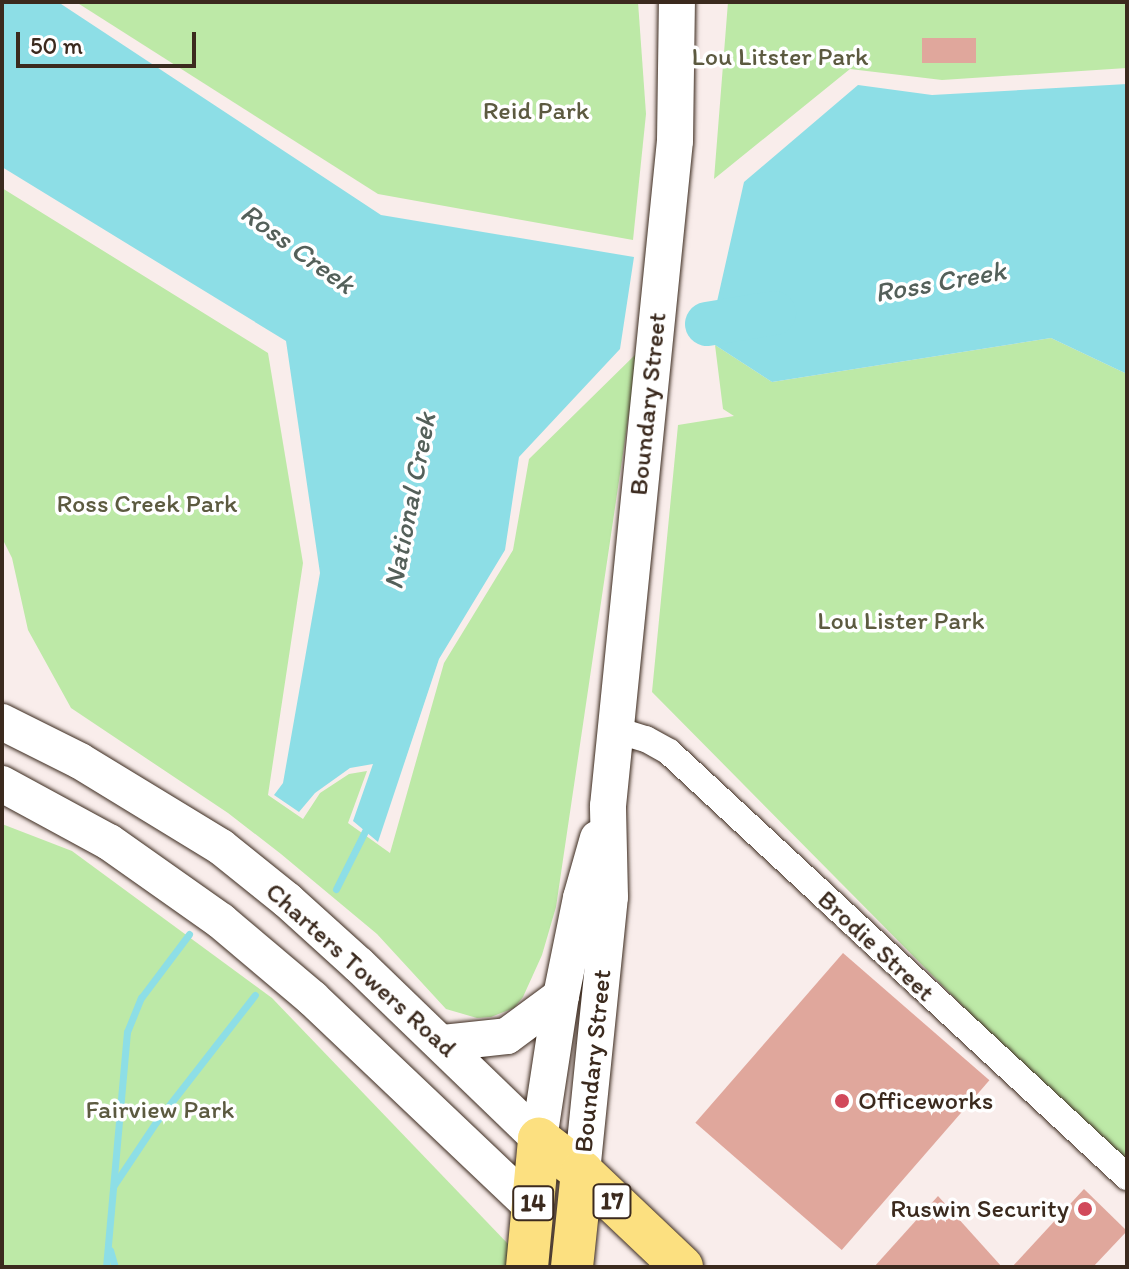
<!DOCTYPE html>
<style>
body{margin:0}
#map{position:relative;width:1129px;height:1269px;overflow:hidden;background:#f9edeb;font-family:Itim,sans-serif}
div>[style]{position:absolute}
.green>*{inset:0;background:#bde9a7}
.water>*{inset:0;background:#8ddee6}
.stream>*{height:7px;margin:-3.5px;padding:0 3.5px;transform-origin:3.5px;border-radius:3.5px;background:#8ddee6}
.river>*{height:44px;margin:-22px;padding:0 22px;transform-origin:22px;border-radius:22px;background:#8ddee6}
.building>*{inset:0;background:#e0a79c;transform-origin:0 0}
.roads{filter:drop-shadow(0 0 2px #3b2a1e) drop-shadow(0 0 2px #3b2a1e)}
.minor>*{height:26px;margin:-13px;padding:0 13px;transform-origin:13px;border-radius:13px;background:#fff}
.secondary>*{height:36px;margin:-18px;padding:0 18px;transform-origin:18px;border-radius:18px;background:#fff}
.primary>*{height:42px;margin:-21px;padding:0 21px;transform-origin:21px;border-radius:21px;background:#fce080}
.dots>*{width:22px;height:22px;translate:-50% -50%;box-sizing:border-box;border:4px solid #fff;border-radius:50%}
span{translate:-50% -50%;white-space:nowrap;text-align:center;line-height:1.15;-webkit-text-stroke:7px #fff;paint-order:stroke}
.shield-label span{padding:2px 6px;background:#fff;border:2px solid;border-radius:6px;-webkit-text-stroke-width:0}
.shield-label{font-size:24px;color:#3b2a1e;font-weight:700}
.park-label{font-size:26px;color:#5c5a40}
.street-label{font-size:26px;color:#3b2a1e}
.poi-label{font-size:26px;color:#3b2a1e}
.left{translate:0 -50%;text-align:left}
.right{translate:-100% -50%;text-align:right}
.water-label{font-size:28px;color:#54605a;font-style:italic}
.frame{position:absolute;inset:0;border:4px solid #3b2a1e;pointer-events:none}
.scale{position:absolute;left:16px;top:32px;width:180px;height:36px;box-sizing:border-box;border:4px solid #3b2a1e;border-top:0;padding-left:10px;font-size:24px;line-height:28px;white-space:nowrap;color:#3b2a1e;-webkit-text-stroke:6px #fff;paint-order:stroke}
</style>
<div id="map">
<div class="green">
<i style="clip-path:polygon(76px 2px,638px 2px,646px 114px,633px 240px,378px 194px)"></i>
<i style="clip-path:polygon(728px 2px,1127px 2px,1127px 68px,942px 80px,850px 69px,714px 179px)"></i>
<i style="clip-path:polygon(2px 188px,268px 353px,303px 563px,268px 795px,303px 819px,320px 793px,349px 774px,367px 771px,348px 823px,390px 853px,444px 663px,513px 550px,529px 459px,638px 352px,556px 907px,542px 955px,523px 997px,514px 1008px,491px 1017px,477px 1018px,446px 1009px,377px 934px,281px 854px,228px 813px,71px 708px,28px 630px,12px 558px,2px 538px)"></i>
<i style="clip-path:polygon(1051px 338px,1127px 374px,1127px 1172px,652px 692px,678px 425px,734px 416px,723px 409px,715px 345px,772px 382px)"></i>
<i style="clip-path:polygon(2px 824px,72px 851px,272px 998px,510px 1246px,509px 1267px,2px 1267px)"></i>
</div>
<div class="water">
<i style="clip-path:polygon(2px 2px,58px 2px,381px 215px,634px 257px,620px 349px,519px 457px,505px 550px,439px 659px,378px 842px,353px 821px,373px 764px,350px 768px,315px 793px,299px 812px,274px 795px,283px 783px,320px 573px,286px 341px,2px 167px)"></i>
<i style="clip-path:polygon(1127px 84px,1127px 374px,1051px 338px,772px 382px,715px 345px,716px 306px,744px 182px,858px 85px,932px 95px)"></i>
</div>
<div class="stream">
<i style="left:336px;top:889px;width:74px;rotate:-63.4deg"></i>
<i style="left:114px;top:1185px;width:76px;rotate:-56.3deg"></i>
<i style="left:156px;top:1122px;width:161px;rotate:-52.1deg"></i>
<i style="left:110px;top:1250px;width:18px;rotate:74deg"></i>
<i style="left:106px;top:1267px;width:236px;rotate:-84.9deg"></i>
<i style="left:127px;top:1032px;width:37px;rotate:-68deg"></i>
<i style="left:141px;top:998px;width:80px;rotate:-53.1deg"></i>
</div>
<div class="river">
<i style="left:707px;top:324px;width:68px;rotate:-9.3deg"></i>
</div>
<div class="building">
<i style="left:922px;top:38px;width:54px;height:25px"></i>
<i style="left:843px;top:953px;width:194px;height:225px;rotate:41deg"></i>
<i style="clip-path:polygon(1084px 1189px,1127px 1231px,1093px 1267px,1012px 1267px)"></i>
<i style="clip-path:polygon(938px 1196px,1002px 1267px,874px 1267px)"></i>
</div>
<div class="roads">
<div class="minor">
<i style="left:616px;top:730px;width:31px;rotate:17deg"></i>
<i style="left:646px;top:739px;width:26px;rotate:29deg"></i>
<i style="left:669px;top:752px;width:625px;rotate:42.86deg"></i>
</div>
<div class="secondary">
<i style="left:2px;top:722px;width:87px;rotate:26.6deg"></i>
<i style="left:80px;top:761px;width:165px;rotate:31.4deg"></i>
<i style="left:221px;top:847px;width:85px;rotate:38.8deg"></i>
<i style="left:287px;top:900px;width:97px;rotate:42.1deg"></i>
<i style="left:359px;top:965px;width:250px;rotate:44deg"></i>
<i style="left:2px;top:784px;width:122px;rotate:28.5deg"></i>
<i style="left:109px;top:842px;width:137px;rotate:35.2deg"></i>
<i style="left:221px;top:921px;width:119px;rotate:40.2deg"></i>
<i style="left:312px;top:998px;width:305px;rotate:43.5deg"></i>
<i style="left:443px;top:1043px;width:64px;rotate:-6.2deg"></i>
<i style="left:507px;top:1036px;width:67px;rotate:-36.5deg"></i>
<i style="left:539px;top:1139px;width:145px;rotate:-81.3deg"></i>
<i style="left:561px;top:996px;width:100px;rotate:-78.5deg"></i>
<i style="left:581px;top:898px;width:62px;rotate:-74.2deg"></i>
<i style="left:582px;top:1172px;width:276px;rotate:-84.2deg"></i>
<i style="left:610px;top:897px;width:91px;rotate:-91.3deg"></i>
<i style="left:608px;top:806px;width:668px;rotate:-84.25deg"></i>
<i style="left:675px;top:141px;width:139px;rotate:-89.2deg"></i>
</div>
<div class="primary">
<i style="left:539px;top:1139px;width:54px;rotate:37.5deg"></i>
<i style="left:582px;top:1172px;width:138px;rotate:43.5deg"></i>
<i style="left:527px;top:1267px;width:129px;rotate:-84.6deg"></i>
<i style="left:572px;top:1267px;width:96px;rotate:-84deg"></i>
</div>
</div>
<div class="dots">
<i style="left:842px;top:1101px;background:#d1495b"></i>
<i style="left:1085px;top:1209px;background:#d1495b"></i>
</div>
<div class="shield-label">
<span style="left:612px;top:1201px">17</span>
<span style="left:533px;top:1203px">14</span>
</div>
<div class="park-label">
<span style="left:780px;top:57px">Lou Litster Park</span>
<span style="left:536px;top:111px">Reid Park</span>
<span style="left:147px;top:504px">Ross Creek Park</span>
<span style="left:901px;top:621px">Lou Lister Park</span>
<span style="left:160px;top:1110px">Fairview Park</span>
</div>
<div class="street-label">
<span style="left:648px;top:404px;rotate:-84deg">Boundary Street</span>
<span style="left:876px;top:946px;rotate:43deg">Brodie Street</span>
<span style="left:361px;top:970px;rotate:42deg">Charters Towers Road</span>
<span style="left:593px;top:1061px;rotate:-84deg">Boundary Street</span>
</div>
<div class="poi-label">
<span class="left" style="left:858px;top:1101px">Officeworks</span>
<span class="right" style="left:1069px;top:1209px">Ruswin Security</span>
</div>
<div class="water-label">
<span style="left:298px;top:248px;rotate:36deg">Ross Creek</span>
<span style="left:940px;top:281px;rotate:-10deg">Ross Creek</span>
<span style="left:409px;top:501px;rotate:-79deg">National Creek</span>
</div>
<div class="frame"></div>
<div class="scale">50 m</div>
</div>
